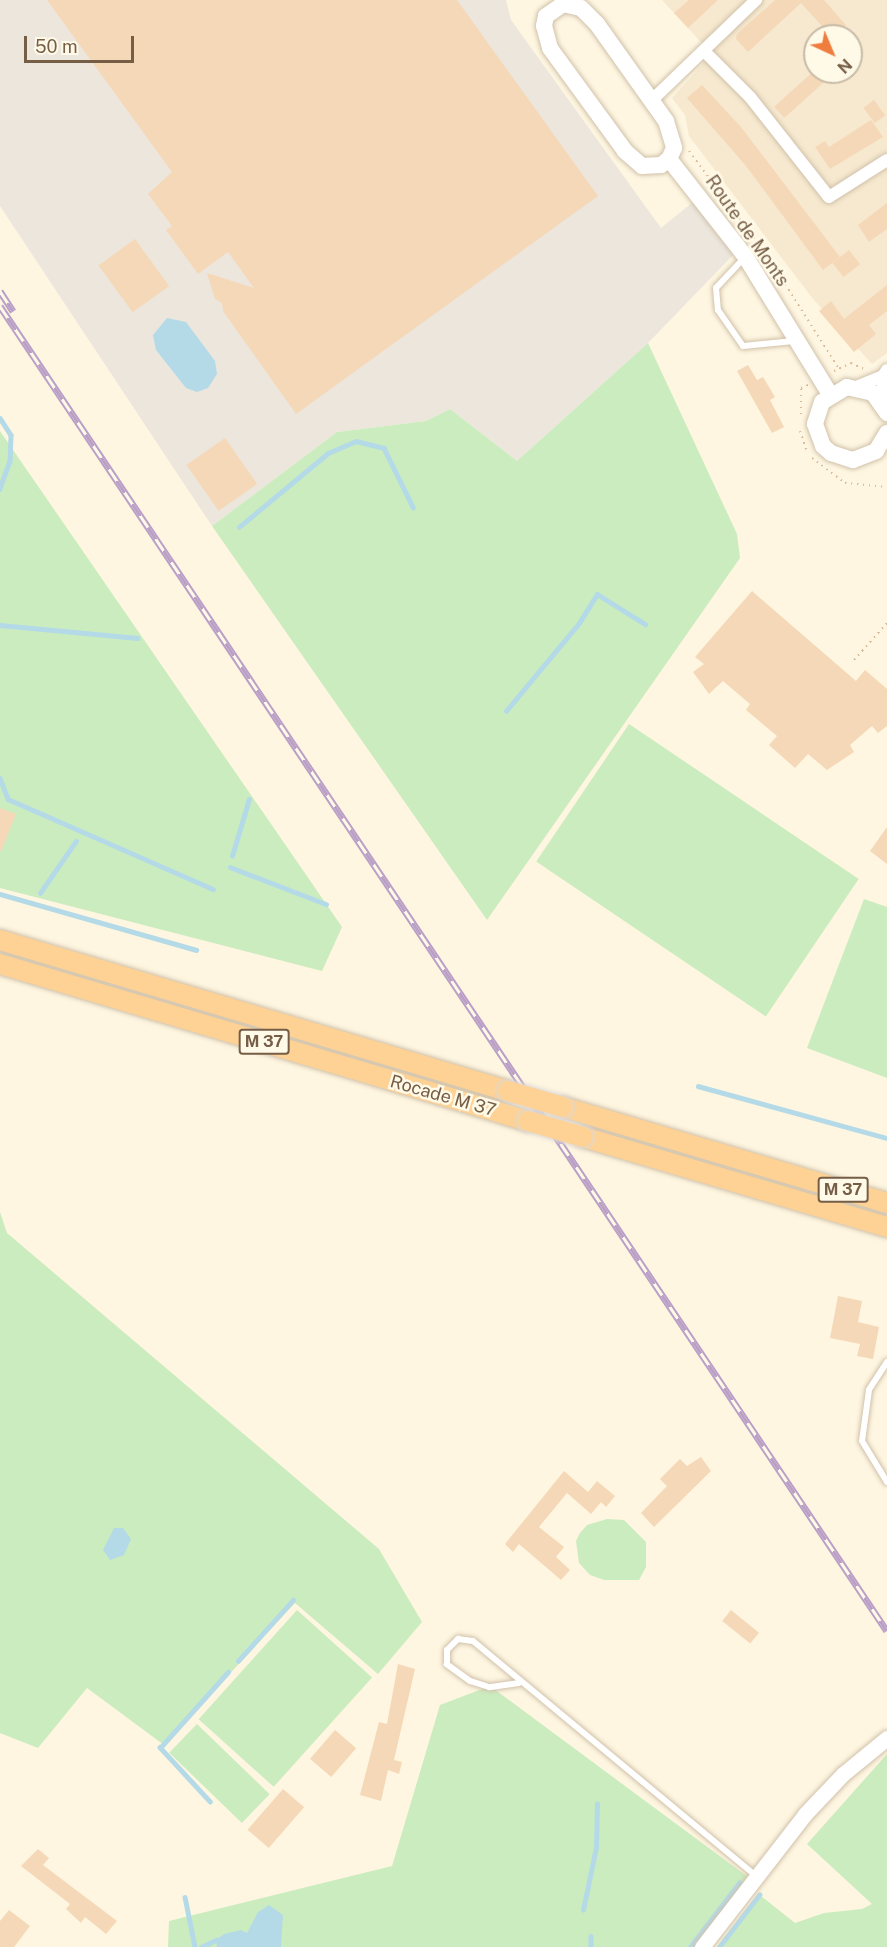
<!DOCTYPE html>
<style>
body{margin:0}
#map{position:relative;width:887px;height:1947px;overflow:hidden;background:#fef6e1;font-family:"Public Sans",sans-serif}
div>[style]{position:absolute}
.residential>*{inset:0;background:#f6e9cf}
.industrial>*{inset:0;background:#ece6dd}
.green>*{inset:0;background:#cbecbf;transform-origin:0 0}
.water>*{inset:0;background:#b4dae8}
.stream>*{height:4.5px;margin:-2.25px;padding:0 2.25px;transform-origin:2.25px;border-radius:2.25px;background:#b4dae8}
.building>*{inset:0;background:#f5d8b7;transform-origin:0 0}
.path>*{height:2px;margin-top:-1px;transform-origin:0;background:repeating-linear-gradient(90deg,#d9bb9a 0 1.5px,transparent 0 6px)}
.roads{filter:drop-shadow(0 0 2px #d1c1aa) drop-shadow(0 0 2px #d1c1aa)}
.service>*{height:6px;margin:-3px;padding:0 3px;transform-origin:3px;border-radius:3px;background:#fff}
.minor>*{height:12px;margin:-6px;padding:0 6px;transform-origin:6px;border-radius:6px;background:#fff}
.tertiary>*{height:15px;margin:-7.5px;padding:0 7.5px;transform-origin:7.5px;border-radius:7.5px;background:#fff}
.secondary>*{height:16px;margin:-8px;padding:0 8px;transform-origin:8px;border-radius:8px;background:#fff}
.trunk>*{height:20px;margin:-10px;padding:0 10px;transform-origin:10px;border-radius:10px;background:#fed295}
.rail>*{height:7px;margin-top:-3.5px;transform-origin:0;background:repeating-linear-gradient(90deg,#fff9e8 0 14px,#ba9fc7 0 28px);box-sizing:border-box;border-block:2px solid #ba9fc7}
.bridges{filter:drop-shadow(0 0 2px #ded8d3) drop-shadow(0 0 2px #ded8d3)}
.trunk-bridge>*{height:20px;margin:-10px;padding:0 10px;transform-origin:10px;border-radius:10px;background:#fed295}
span{translate:-50% -50%;white-space:nowrap;text-align:center;line-height:1.15;-webkit-text-stroke:5px #fff9e8;paint-order:stroke}
.shield-label span{padding:2px 4px;background:#fff9e8;border:2px solid;border-radius:4px;-webkit-text-stroke-width:0}
.shield-label{font-size:16px;color:#765e46;font-weight:700}
.street-label{font-size:18px;color:#765e46}
.north{position:absolute;left:803px;top:24px;width:60px;height:60px;box-sizing:border-box;background:#fff9e8;border:2px solid #c8bba7;border-radius:50%;rotate:136deg;font-size:16px;font-weight:700;line-height:24px;text-align:center;color:#765e46}
.north::after{content:'';display:block;margin:auto;width:21px;height:27px;background:#ef7d3e;clip-path:polygon(50% 0,100% 100%,50% 72%,0 100%)}
.scale{position:absolute;left:24px;top:36px;width:110px;height:27px;box-sizing:border-box;border:3px solid #765e46;border-top:0;padding-left:8px;font-size:18px;line-height:21px;white-space:nowrap;color:#765e46;-webkit-text-stroke:4px #fff9e8;paint-order:stroke}
</style>
<div id="map">
<div class="residential">
<i style="clip-path:polygon(evenodd,662px 0,887px 0,887px 353px,872px 364px,813px 299px,689px 136px,685px 115px,672px 98px,712px 54px,662px 0,815px 36px,851px 36px,851px 72px,815px 72px,815px 36px)"></i>
</div>
<div class="industrial">
<i style="clip-path:polygon(0 0,506px 0,511px 20px,661px 228px,693px 202px,734px 254px,648px 343px,517px 461px,450px 409px,426px 421px,337px 432px,212px 526px,0 206px)"></i>
</div>
<div class="green">
<i style="clip-path:polygon(648px 343px,737px 534px,740px 558px,487px 920px,212px 526px,337px 432px,426px 421px,450px 409px,517px 461px)"></i>
<i style="clip-path:polygon(0 431px,342px 927px,322px 971px,0 888px)"></i>
<i style="left:629px;top:724px;width:277px;height:166px;rotate:34deg"></i>
<i style="clip-path:polygon(864px 899px,887px 907px,887px 1078px,807px 1048px)"></i>
<i style="clip-path:polygon(0 1212px,7px 1233px,379px 1549px,422px 1622px,378px 1674px,295px 1603px,164px 1745px,87px 1688px,38px 1748px,0 1733px)"></i>
<i style="clip-path:polygon(607px 1519px,624px 1520px,646px 1542px,646px 1567px,639px 1580px,604px 1580px,590px 1575px,579px 1563px,576px 1541px,580px 1533px,587px 1525px)"></i>
<i style="left:297px;top:1610px;width:101px;height:147px;rotate:42deg"></i>
<i style="clip-path:polygon(490px 1686px,752px 1880px,702px 1947px,168px 1947px,169px 1921px,392px 1866px,440px 1705px)"></i>
<i style="left:197px;top:1724px;width:101px;height:40px;rotate:44deg"></i>
<i style="clip-path:polygon(887px 1754px,887px 1947px,721px 1947px,761px 1896px,795px 1923px,824px 1913px,862px 1909px,872px 1904px,807px 1844px)"></i>
</div>
<div class="water">
<i style="clip-path:polygon(167px 318px,186px 322px,215px 361px,217px 374px,208px 388px,197px 392px,186px 388px,156px 350px,153px 335px)"></i>
<i style="clip-path:polygon(114px 1528px,123px 1528px,131px 1539px,124px 1555px,110px 1560px,103px 1550px)"></i>
<i style="clip-path:polygon(269px 1905px,283px 1915px,281px 1947px,217px 1947px,216px 1940px,224px 1934px,241px 1930px,247px 1933px,258px 1912px)"></i>
</div>
<div class="stream">
<i style="left:0;top:418px;width:20px;rotate:57deg"></i>
<i style="left:11px;top:435px;width:26px;rotate:92deg"></i>
<i style="left:10px;top:461px;width:30px;rotate:110deg"></i>
<i style="left:239px;top:527px;width:116px;rotate:-39.7deg"></i>
<i style="left:328px;top:453px;width:30px;rotate:-23deg"></i>
<i style="left:356px;top:441px;width:29px;rotate:14deg"></i>
<i style="left:384px;top:448px;width:66px;rotate:63.8deg"></i>
<i style="left:0;top:625px;width:138px;rotate:5.4deg"></i>
<i style="left:506px;top:711px;width:114px;rotate:-50.3deg"></i>
<i style="left:579px;top:623px;width:34px;rotate:-58deg"></i>
<i style="left:597px;top:594px;width:57px;rotate:32deg"></i>
<i style="left:0;top:778px;width:22px;rotate:69deg"></i>
<i style="left:8px;top:799px;width:224px;rotate:23.7deg"></i>
<i style="left:232px;top:856px;width:59px;rotate:-73.4deg"></i>
<i style="left:230px;top:867px;width:103px;rotate:21.1deg"></i>
<i style="left:40px;top:893px;width:63px;rotate:-55.3deg"></i>
<i style="left:0;top:894px;width:204px;rotate:15.9deg"></i>
<i style="left:698px;top:1086px;width:196px;rotate:15.4deg"></i>
<i style="left:238px;top:1661px;width:82px;rotate:-48deg"></i>
<i style="left:210px;top:1802px;width:74px;rotate:-132.8deg"></i>
<i style="left:160px;top:1748px;width:102px;rotate:-48.2deg"></i>
<i style="left:185px;top:1897px;width:51px;rotate:78.7deg"></i>
<i style="left:583px;top:1910px;width:64px;rotate:-78.3deg"></i>
<i style="left:596px;top:1847px;width:43px;rotate:-88.7deg"></i>
<i style="left:591px;top:1936px;width:11px;rotate:90deg"></i>
<i style="left:201px;top:1947px;width:17px;rotate:-25deg"></i>
<i style="left:690px;top:1947px;width:81px;rotate:-52.6deg"></i>
<i style="left:719px;top:1947px;width:66px;rotate:-52.4deg"></i>
</div>
<div class="building">
<i style="clip-path:polygon(47px 0,457px 0,598px 196px,296px 414px,223px 311px,222px 303px,215px 299px,207px 273px,254px 288px,228px 252px,198px 274px,166px 230px,172px 226px,148px 194px,172px 172px)"></i>
<i style="clip-path:polygon(689px 0,718px 0,688px 28px,674px 13px)"></i>
<i style="clip-path:polygon(775px 0,824px 0,846px 25px,831px 36px,801px 3px,748px 52px,736px 39px,737px 34px)"></i>
<i style="left:815px;top:70px;width:15px;height:55px;rotate:48deg"></i>
<i style="clip-path:polygon(702px 85px,741px 127px,840px 257px,823px 270px,746px 166px,687px 98px)"></i>
<i style="left:874px;top:100px;width:19px;height:13px;rotate:54deg"></i>
<i style="clip-path:polygon(871px 120px,883px 137px,830px 169px,815px 147px,825px 141px,829px 147px)"></i>
<i style="clip-path:polygon(887px 203px,887px 229px,869px 242px,858px 225px)"></i>
<i style="left:135px;top:239px;width:58px;height:45px;rotate:54deg"></i>
<i style="left:849px;top:250px;width:18px;height:21px;rotate:52deg"></i>
<i style="clip-path:polygon(887px 285px,887px 311px,869px 325px,876px 334px,854px 352px,819px 311px,831px 301px,844px 319px)"></i>
<i style="clip-path:polygon(748px 365px,757px 380px,763px 377px,775px 397px,770px 400px,784px 427px,772px 433px,737px 371px)"></i>
<i style="left:225px;top:438px;width:56px;height:47px;rotate:55deg"></i>
<i style="clip-path:polygon(752px 591px,856px 681px,865px 670px,887px 689px,887px 726px,878px 733px,872px 726px,850px 745px,854px 752px,827px 770px,808px 754px,795px 768px,769px 745px,777px 736px,746px 710px,750px 704px,723px 681px,709px 694px,693px 672px,704px 664px,695px 657px)"></i>
<i style="clip-path:polygon(0 808px,16px 814px,1px 852px,0 851px)"></i>
<i style="clip-path:polygon(887px 827px,887px 864px,870px 851px)"></i>
<i style="clip-path:polygon(838px 1296px,862px 1301px,858px 1322px,879px 1327px,873px 1359px,857px 1356px,860px 1344px,830px 1338px)"></i>
<i style="clip-path:polygon(701px 1457px,711px 1471px,654px 1527px,641px 1513px,667px 1486px,660px 1479px,680px 1459px,687px 1466px)"></i>
<i style="clip-path:polygon(564px 1471px,588px 1492px,597px 1481px,615px 1496px,606px 1507px,601px 1502px,591px 1514px,567px 1493px,539px 1527px,564px 1547px,556px 1557px,570px 1570px,561px 1580px,519px 1544px,513px 1552px,505px 1544px)"></i>
<i style="left:731px;top:1610px;width:36px;height:14px;rotate:39deg"></i>
<i style="clip-path:polygon(398px 1664px,415px 1669px,394px 1760px,402px 1762px,399px 1774px,388px 1770px,381px 1801px,360px 1795px,379px 1722px,387px 1724px)"></i>
<i style="left:335px;top:1730px;width:28px;height:38px;rotate:41deg"></i>
<i style="left:283px;top:1789px;width:28px;height:54px;rotate:41deg"></i>
<i style="clip-path:polygon(38px 1849px,49px 1858px,43px 1865px,117px 1921px,106px 1934px,85px 1917px,81px 1923px,66px 1909px,70px 1904px,21px 1866px)"></i>
<i style="clip-path:polygon(9px 1910px,30px 1926px,14px 1947px,0 1947px,0 1921px)"></i>
</div>
<div class="path">
<i style="left:689px;top:151px;width:129px;rotate:53.2deg"></i>
<i style="left:766px;top:254px;width:136px;rotate:57.6deg"></i>
<i style="left:834px;top:371px;width:19px;rotate:-25deg"></i>
<i style="left:851px;top:363px;width:14px;rotate:25deg"></i>
<i style="left:801px;top:414px;width:26px;rotate:-90deg"></i>
<i style="left:801px;top:388px;width:8px;rotate:-23deg"></i>
<i style="left:800px;top:431px;width:21px;rotate:71deg"></i>
<i style="left:812px;top:458px;width:41px;rotate:37.1deg"></i>
<i style="left:845px;top:483px;width:42px;rotate:5.4deg"></i>
<i style="left:854px;top:660px;width:50px;rotate:-48.3deg"></i>
</div>
<div class="roads">
<div class="service">
<i style="left:745px;top:257px;width:42px;rotate:133.1deg"></i>
<i style="left:716px;top:288px;width:22px;rotate:85deg"></i>
<i style="left:718px;top:310px;width:44px;rotate:55.2deg"></i>
<i style="left:743px;top:346px;width:51px;rotate:-5.6deg"></i>
<i style="left:887px;top:1362px;width:33px;rotate:123deg"></i>
<i style="left:869px;top:1390px;width:51px;rotate:97.8deg"></i>
<i style="left:862px;top:1441px;width:48px;rotate:58.6deg"></i>
<i style="left:519px;top:1683px;width:30px;rotate:172deg"></i>
<i style="left:489px;top:1687px;width:20px;rotate:-162deg"></i>
<i style="left:470px;top:1681px;width:29px;rotate:-144deg"></i>
<i style="left:447px;top:1664px;width:14px;rotate:-90deg"></i>
<i style="left:447px;top:1650px;width:16px;rotate:-45deg"></i>
<i style="left:458px;top:1639px;width:15px;rotate:8deg"></i>
<i style="left:473px;top:1641px;width:366px;rotate:39.7deg"></i>
</div>
<div class="minor">
<i style="left:704px;top:51px;width:65px;rotate:45deg"></i>
<i style="left:750px;top:97px;width:127px;rotate:51.7deg"></i>
<i style="left:829px;top:197px;width:69px;rotate:-32.5deg"></i>
<i style="left:651px;top:101px;width:146px;rotate:-43.9deg"></i>
<i style="left:856px;top:387px;width:29px;rotate:-22deg"></i>
<i style="left:883px;top:403px;width:27px;rotate:-90deg"></i>
<i style="left:883px;top:376px;width:7px;rotate:-56deg"></i>
</div>
<div class="tertiary">
<i style="left:702px;top:1947px;width:168px;rotate:-52.2deg"></i>
<i style="left:805px;top:1814px;width:55px;rotate:-46.5deg"></i>
<i style="left:843px;top:1774px;width:57px;rotate:-39.3deg"></i>
</div>
<div class="secondary">
<i style="left:563px;top:4px;width:18px;rotate:13deg"></i>
<i style="left:581px;top:8px;width:23px;rotate:45deg"></i>
<i style="left:597px;top:24px;width:119px;rotate:54.6deg"></i>
<i style="left:666px;top:121px;width:28px;rotate:73deg"></i>
<i style="left:674px;top:148px;width:12px;rotate:114deg"></i>
<i style="left:669px;top:159px;width:10px;rotate:143deg"></i>
<i style="left:661px;top:165px;width:19px;rotate:177deg"></i>
<i style="left:642px;top:166px;width:23px;rotate:-139deg"></i>
<i style="left:625px;top:151px;width:127px;rotate:-126.1deg"></i>
<i style="left:550px;top:48px;width:23px;rotate:-105deg"></i>
<i style="left:544px;top:26px;width:10px;rotate:-79deg"></i>
<i style="left:546px;top:16px;width:21px;rotate:-35deg"></i>
<i style="left:669px;top:159px;width:123px;rotate:51.9deg"></i>
<i style="left:745px;top:256px;width:162px;rotate:58.4deg"></i>
<i style="left:887px;top:413px;width:24px;rotate:-125deg"></i>
<i style="left:873px;top:393px;width:27px;rotate:-167deg"></i>
<i style="left:847px;top:387px;width:29px;rotate:149deg"></i>
<i style="left:822px;top:402px;width:23px;rotate:108deg"></i>
<i style="left:815px;top:424px;width:23px;rotate:70deg"></i>
<i style="left:823px;top:446px;width:11px;rotate:41deg"></i>
<i style="left:831px;top:453px;width:23px;rotate:18deg"></i>
<i style="left:853px;top:460px;width:25px;rotate:-21deg"></i>
<i style="left:876px;top:451px;width:21px;rotate:-59deg"></i>
</div>
<div class="trunk">
<i style="left:0;top:940px;width:530px;rotate:16.55deg"></i>
<i style="left:0;top:964px;width:551px;rotate:16.56deg"></i>
<i style="left:563px;top:1107px;width:338px;rotate:16.5deg"></i>
<i style="left:583px;top:1137px;width:317px;rotate:16.5deg"></i>
</div>
</div>
<div class="rail">
<i style="left:0;top:291px;width:24px;rotate:57deg"></i>
<i style="left:0;top:306px;width:1594px;rotate:56.2deg"></i>
</div>
<div class="bridges">
<div class="trunk-bridge">
<i style="left:508px;top:1091px;width:57px;rotate:16.2deg"></i>
<i style="left:528px;top:1121px;width:57px;rotate:16.2deg"></i>
</div>
</div>
<div class="shield-label">
<span style="left:264px;top:1042px">M 37</span>
<span style="left:843px;top:1190px">M 37</span>
</div>
<div class="street-label">
<span style="left:747px;top:231px;rotate:55deg">Route de Monts</span>
<span style="left:443px;top:1096px;rotate:16deg">Rocade M 37</span>
</div>
<div class="north">N</div>
<div class="scale">50 m</div>
</div>
